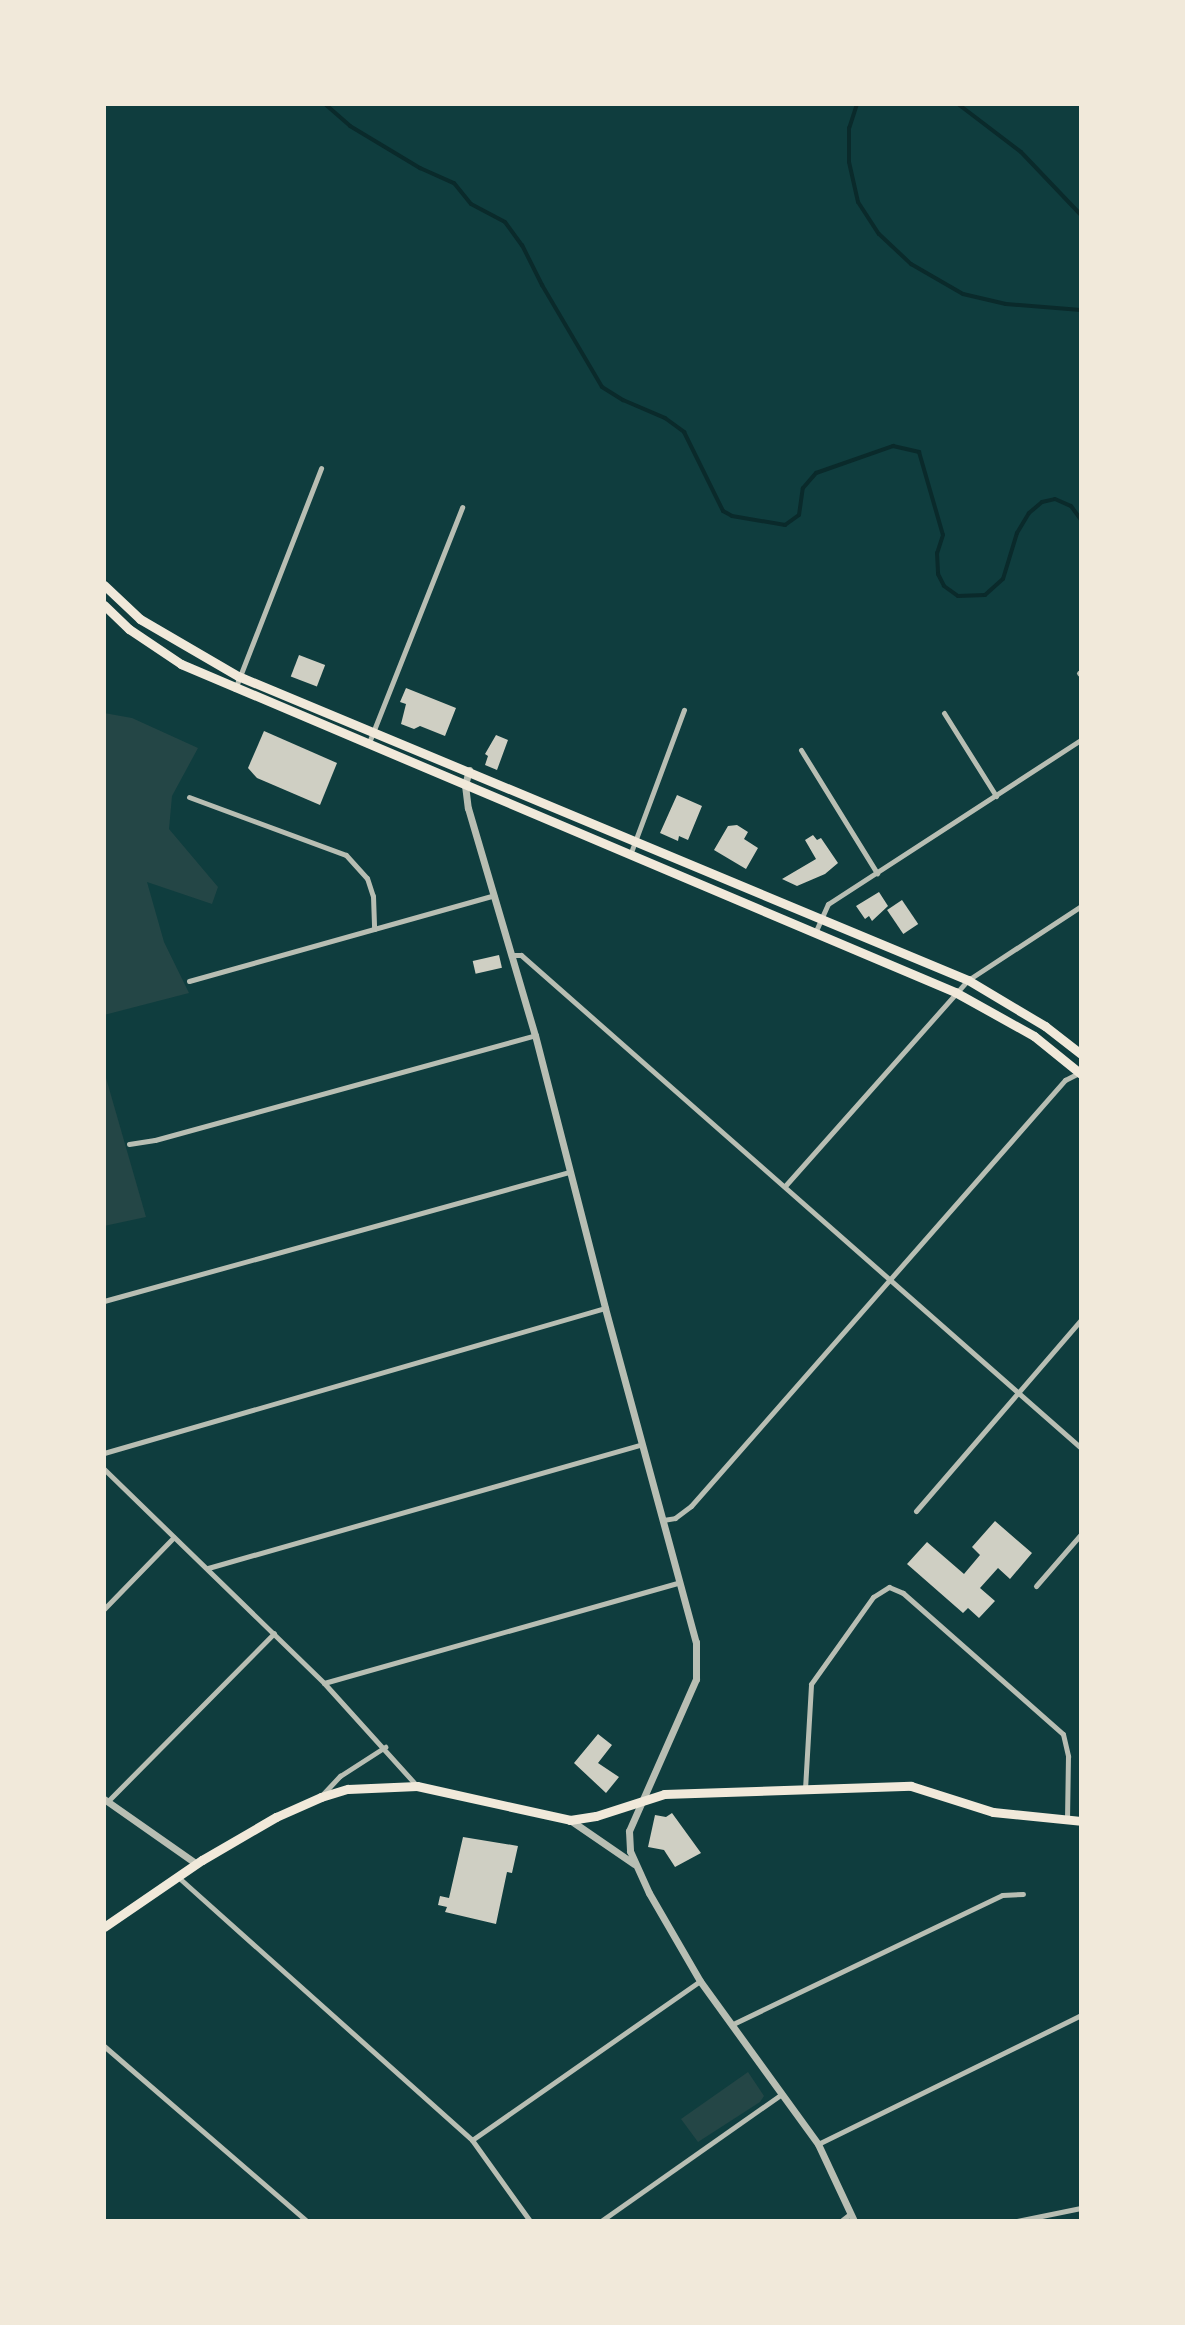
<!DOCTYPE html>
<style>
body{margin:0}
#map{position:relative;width:1185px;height:2325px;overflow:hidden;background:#0f3d3e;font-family:Helvetica,sans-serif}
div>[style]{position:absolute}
.green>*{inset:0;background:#244646}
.stream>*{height:4px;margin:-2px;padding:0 2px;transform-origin:2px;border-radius:2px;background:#0a2a2b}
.building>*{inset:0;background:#cfcfc3;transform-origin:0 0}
.minor>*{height:5px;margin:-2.5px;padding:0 2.5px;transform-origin:2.5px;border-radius:2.5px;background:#b8beb3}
.tertiary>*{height:7px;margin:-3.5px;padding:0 3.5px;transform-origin:3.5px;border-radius:3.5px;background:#b8beb3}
.primary>*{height:9px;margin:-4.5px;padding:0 4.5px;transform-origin:4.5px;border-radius:4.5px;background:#f1e9da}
span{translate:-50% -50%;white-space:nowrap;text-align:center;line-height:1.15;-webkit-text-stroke:6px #f1e9da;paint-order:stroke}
.frame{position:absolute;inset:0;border:106px solid #f1e9da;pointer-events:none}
</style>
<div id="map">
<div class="green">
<i style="clip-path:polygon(104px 713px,132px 718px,198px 748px,172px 796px,169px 829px,218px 887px,212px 904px,147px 882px,164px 942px,189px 993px,104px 1015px)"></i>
<i style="clip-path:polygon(104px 1071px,146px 1217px,104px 1226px)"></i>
<i style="clip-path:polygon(748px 2072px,764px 2096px,760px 2102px,698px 2142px,681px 2119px)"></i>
</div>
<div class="stream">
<i style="left:325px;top:104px;width:33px;rotate:41deg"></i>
<i style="left:350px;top:126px;width:82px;rotate:31deg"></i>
<i style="left:420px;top:168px;width:37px;rotate:24deg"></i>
<i style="left:454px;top:183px;width:27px;rotate:51deg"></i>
<i style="left:471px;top:204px;width:38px;rotate:28deg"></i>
<i style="left:505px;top:222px;width:29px;rotate:54deg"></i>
<i style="left:522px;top:245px;width:45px;rotate:63.4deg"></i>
<i style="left:542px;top:285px;width:118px;rotate:59.5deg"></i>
<i style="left:602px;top:387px;width:25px;rotate:32deg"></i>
<i style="left:623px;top:400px;width:46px;rotate:23.2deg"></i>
<i style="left:665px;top:418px;width:24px;rotate:36deg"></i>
<i style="left:684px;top:432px;width:88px;rotate:63.7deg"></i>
<i style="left:723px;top:511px;width:10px;rotate:29deg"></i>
<i style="left:732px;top:516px;width:54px;rotate:9.6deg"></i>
<i style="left:785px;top:525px;width:17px;rotate:-36deg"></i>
<i style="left:799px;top:515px;width:27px;rotate:-82deg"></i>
<i style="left:803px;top:488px;width:20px;rotate:-49deg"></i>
<i style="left:816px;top:473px;width:82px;rotate:-19.3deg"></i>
<i style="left:893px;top:446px;width:27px;rotate:13deg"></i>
<i style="left:919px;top:452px;width:86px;rotate:73.9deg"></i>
<i style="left:943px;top:535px;width:19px;rotate:108deg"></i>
<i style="left:937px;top:553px;width:21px;rotate:87deg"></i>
<i style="left:938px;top:574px;width:13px;rotate:63deg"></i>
<i style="left:944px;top:586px;width:17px;rotate:36deg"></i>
<i style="left:958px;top:596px;width:27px;rotate:-2deg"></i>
<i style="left:985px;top:595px;width:24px;rotate:-42deg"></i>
<i style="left:1003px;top:579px;width:48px;rotate:-73.1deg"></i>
<i style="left:1017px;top:533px;width:23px;rotate:-59deg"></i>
<i style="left:1029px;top:513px;width:17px;rotate:-40deg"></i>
<i style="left:1042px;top:502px;width:13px;rotate:-13deg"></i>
<i style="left:1055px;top:499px;width:17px;rotate:24deg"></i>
<i style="left:1071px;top:506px;width:17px;rotate:54deg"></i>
<i style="left:857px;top:104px;width:25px;rotate:108deg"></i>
<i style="left:849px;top:128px;width:34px;rotate:90deg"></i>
<i style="left:849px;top:162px;width:41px;rotate:77.3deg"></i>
<i style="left:858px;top:202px;width:38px;rotate:57deg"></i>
<i style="left:879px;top:234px;width:44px;rotate:43.2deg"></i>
<i style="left:911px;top:264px;width:60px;rotate:30deg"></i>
<i style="left:963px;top:294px;width:44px;rotate:13.1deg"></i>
<i style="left:1006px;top:304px;width:75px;rotate:4.6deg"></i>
<i style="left:958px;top:104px;width:79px;rotate:37.3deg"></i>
<i style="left:1021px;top:152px;width:87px;rotate:46.4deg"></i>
</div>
<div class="building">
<i style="left:299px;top:655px;width:28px;height:23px;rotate:21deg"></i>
<i style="clip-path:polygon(406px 688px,456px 708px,445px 736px,420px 726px,414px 729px,401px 724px,406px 704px,400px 702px)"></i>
<i style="clip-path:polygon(264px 731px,337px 763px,320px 805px,257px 778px,248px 768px)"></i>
<i style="clip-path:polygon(496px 735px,508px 740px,497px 770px,485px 765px,488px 756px,485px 754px)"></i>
<i style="clip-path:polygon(677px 795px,702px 806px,688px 840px,679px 836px,678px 841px,660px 833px)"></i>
<i style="clip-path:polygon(737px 825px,748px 832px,744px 839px,758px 848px,746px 869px,714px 850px,728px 826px)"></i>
<i style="clip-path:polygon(813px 835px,817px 840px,821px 838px,838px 863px,825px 874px,797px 886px,782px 879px,816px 859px,805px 840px)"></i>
<i style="clip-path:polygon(879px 892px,888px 906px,872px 921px,869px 916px,865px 919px,856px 906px)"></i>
<i style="left:902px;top:900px;width:29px;height:18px;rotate:56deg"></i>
<i style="left:499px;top:955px;width:13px;height:27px;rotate:77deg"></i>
<i style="clip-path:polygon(995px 1521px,1032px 1553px,1010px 1579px,998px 1568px,980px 1588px,995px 1601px,979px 1618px,968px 1608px,963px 1613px,907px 1564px,927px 1542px,964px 1574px,980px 1555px,972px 1547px)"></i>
<i style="clip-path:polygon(598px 1734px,612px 1745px,598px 1763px,619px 1777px,606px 1793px,574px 1763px)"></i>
<i style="clip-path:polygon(672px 1813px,701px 1853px,675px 1867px,664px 1850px,648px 1847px,655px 1815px,666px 1817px)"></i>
<i style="clip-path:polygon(463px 1837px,518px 1846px,512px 1873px,507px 1872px,496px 1924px,445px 1912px,447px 1907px,438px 1905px,440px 1896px,449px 1898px)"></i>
</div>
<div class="minor">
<i style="left:1079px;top:673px;width:3px;rotate:45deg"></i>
<i style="left:235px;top:689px;width:237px;rotate:-68.7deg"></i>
<i style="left:944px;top:713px;width:98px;rotate:57.9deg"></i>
<i style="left:368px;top:745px;width:256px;rotate:-68.4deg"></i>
<i style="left:801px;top:750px;width:145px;rotate:58.3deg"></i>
<i style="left:189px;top:797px;width:167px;rotate:20.3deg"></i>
<i style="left:346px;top:855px;width:31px;rotate:48deg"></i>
<i style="left:367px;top:878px;width:19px;rotate:72deg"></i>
<i style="left:373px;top:896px;width:33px;rotate:88deg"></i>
<i style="left:630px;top:855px;width:155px;rotate:-69.6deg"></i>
<i style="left:815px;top:933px;width:32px;rotate:-66deg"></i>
<i style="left:828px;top:904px;width:302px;rotate:-33deg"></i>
<i style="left:512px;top:955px;width:9px"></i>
<i style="left:521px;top:955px;width:746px;rotate:41.36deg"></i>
<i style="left:189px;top:981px;width:317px;rotate:-15.7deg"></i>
<i style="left:129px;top:1144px;width:26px;rotate:-9deg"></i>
<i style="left:155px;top:1140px;width:394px;rotate:-15.4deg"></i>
<i style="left:785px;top:1186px;width:276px;rotate:-48.4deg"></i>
<i style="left:968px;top:980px;width:135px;rotate:-33.2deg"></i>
<i style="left:104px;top:1301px;width:484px;rotate:-15.5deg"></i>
<i style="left:104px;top:1453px;width:522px;rotate:-16.14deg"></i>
<i style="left:104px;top:1469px;width:307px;rotate:44.2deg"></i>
<i style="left:324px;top:1683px;width:139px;rotate:47.9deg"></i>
<i style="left:916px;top:1511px;width:252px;rotate:-49.2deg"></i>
<i style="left:663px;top:1520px;width:12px;rotate:-9deg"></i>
<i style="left:675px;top:1518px;width:20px;rotate:-37deg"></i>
<i style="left:691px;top:1506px;width:567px;rotate:-48.72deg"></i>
<i style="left:1065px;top:1080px;width:16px;rotate:-27deg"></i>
<i style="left:208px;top:1568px;width:451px;rotate:-15.9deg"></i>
<i style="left:1036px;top:1586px;width:69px;rotate:-49.1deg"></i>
<i style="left:104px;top:1609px;width:100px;rotate:-45.8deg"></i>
<i style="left:324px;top:1683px;width:370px;rotate:-15.8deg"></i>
<i style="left:805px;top:1789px;width:105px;rotate:-86.7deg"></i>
<i style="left:811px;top:1684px;width:107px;rotate:-54.5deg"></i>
<i style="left:873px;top:1597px;width:19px;rotate:-32deg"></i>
<i style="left:889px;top:1587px;width:15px;rotate:23deg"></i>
<i style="left:903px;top:1593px;width:213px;rotate:41.4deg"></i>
<i style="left:1063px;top:1734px;width:23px;rotate:77deg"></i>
<i style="left:1068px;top:1756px;width:62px;rotate:90.9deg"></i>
<i style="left:323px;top:1794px;width:25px;rotate:-47deg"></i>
<i style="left:340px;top:1776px;width:54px;rotate:-32.8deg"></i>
<i style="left:108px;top:1801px;width:236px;rotate:-45.3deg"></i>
<i style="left:178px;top:1877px;width:394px;rotate:41.8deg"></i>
<i style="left:472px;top:2140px;width:100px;rotate:54.4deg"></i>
<i style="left:733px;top:2024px;width:298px;rotate:-25.6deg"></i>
<i style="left:1002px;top:1895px;width:21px;rotate:-3deg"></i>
<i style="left:104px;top:2046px;width:268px;rotate:40.8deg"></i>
<i style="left:472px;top:2140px;width:278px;rotate:-34.9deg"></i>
<i style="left:818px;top:2144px;width:293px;rotate:-26.1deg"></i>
<i style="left:601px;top:2221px;width:221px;rotate:-35.1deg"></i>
<i style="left:841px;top:2221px;width:11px;rotate:-38deg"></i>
<i style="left:1017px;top:2221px;width:65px;rotate:-11.5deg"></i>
</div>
<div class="tertiary">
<i style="left:469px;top:770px;width:16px;rotate:105deg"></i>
<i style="left:465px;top:785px;width:23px;rotate:83deg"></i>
<i style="left:468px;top:808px;width:237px;rotate:73.6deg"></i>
<i style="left:535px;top:1035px;width:282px;rotate:75.6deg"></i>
<i style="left:605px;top:1308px;width:346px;rotate:74.8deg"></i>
<i style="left:696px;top:1642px;width:37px;rotate:90deg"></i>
<i style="left:696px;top:1679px;width:166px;rotate:113.8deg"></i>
<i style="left:629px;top:1831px;width:20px;rotate:87deg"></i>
<i style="left:630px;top:1851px;width:46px;rotate:65.7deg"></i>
<i style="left:649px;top:1893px;width:102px;rotate:59.9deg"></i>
<i style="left:700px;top:1981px;width:201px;rotate:54.1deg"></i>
<i style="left:818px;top:2144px;width:85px;rotate:64.9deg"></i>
<i style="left:104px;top:1799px;width:113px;rotate:35deg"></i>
<i style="left:570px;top:1820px;width:78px;rotate:34.5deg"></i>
</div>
<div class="primary">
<i style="left:104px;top:585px;width:50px;rotate:43.4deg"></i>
<i style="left:140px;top:619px;width:113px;rotate:30.2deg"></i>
<i style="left:238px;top:676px;width:791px;rotate:22.61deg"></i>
<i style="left:968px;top:980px;width:90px;rotate:30.9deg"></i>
<i style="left:1045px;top:1026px;width:46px;rotate:37.9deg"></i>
<i style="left:104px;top:605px;width:35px;rotate:44deg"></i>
<i style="left:129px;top:629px;width:63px;rotate:33.9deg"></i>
<i style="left:181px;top:664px;width:841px;rotate:22.97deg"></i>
<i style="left:955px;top:992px;width:90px;rotate:29.1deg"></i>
<i style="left:1034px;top:1036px;width:60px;rotate:39deg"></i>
<i style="left:104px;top:1927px;width:119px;rotate:-34.4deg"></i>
<i style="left:202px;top:1860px;width:86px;rotate:-30.2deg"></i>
<i style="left:276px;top:1817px;width:49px;rotate:-24deg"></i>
<i style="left:321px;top:1797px;width:28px;rotate:-17deg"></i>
<i style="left:348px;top:1789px;width:69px;rotate:-2.5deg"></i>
<i style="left:417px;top:1786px;width:157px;rotate:12.5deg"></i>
<i style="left:570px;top:1820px;width:26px;rotate:-9deg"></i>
<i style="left:596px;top:1816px;width:71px;rotate:-17.9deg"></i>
<i style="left:664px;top:1794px;width:247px;rotate:-1.9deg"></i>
<i style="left:911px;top:1786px;width:86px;rotate:17.6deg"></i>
<i style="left:993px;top:1812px;width:88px;rotate:5.8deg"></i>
</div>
<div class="frame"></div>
</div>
